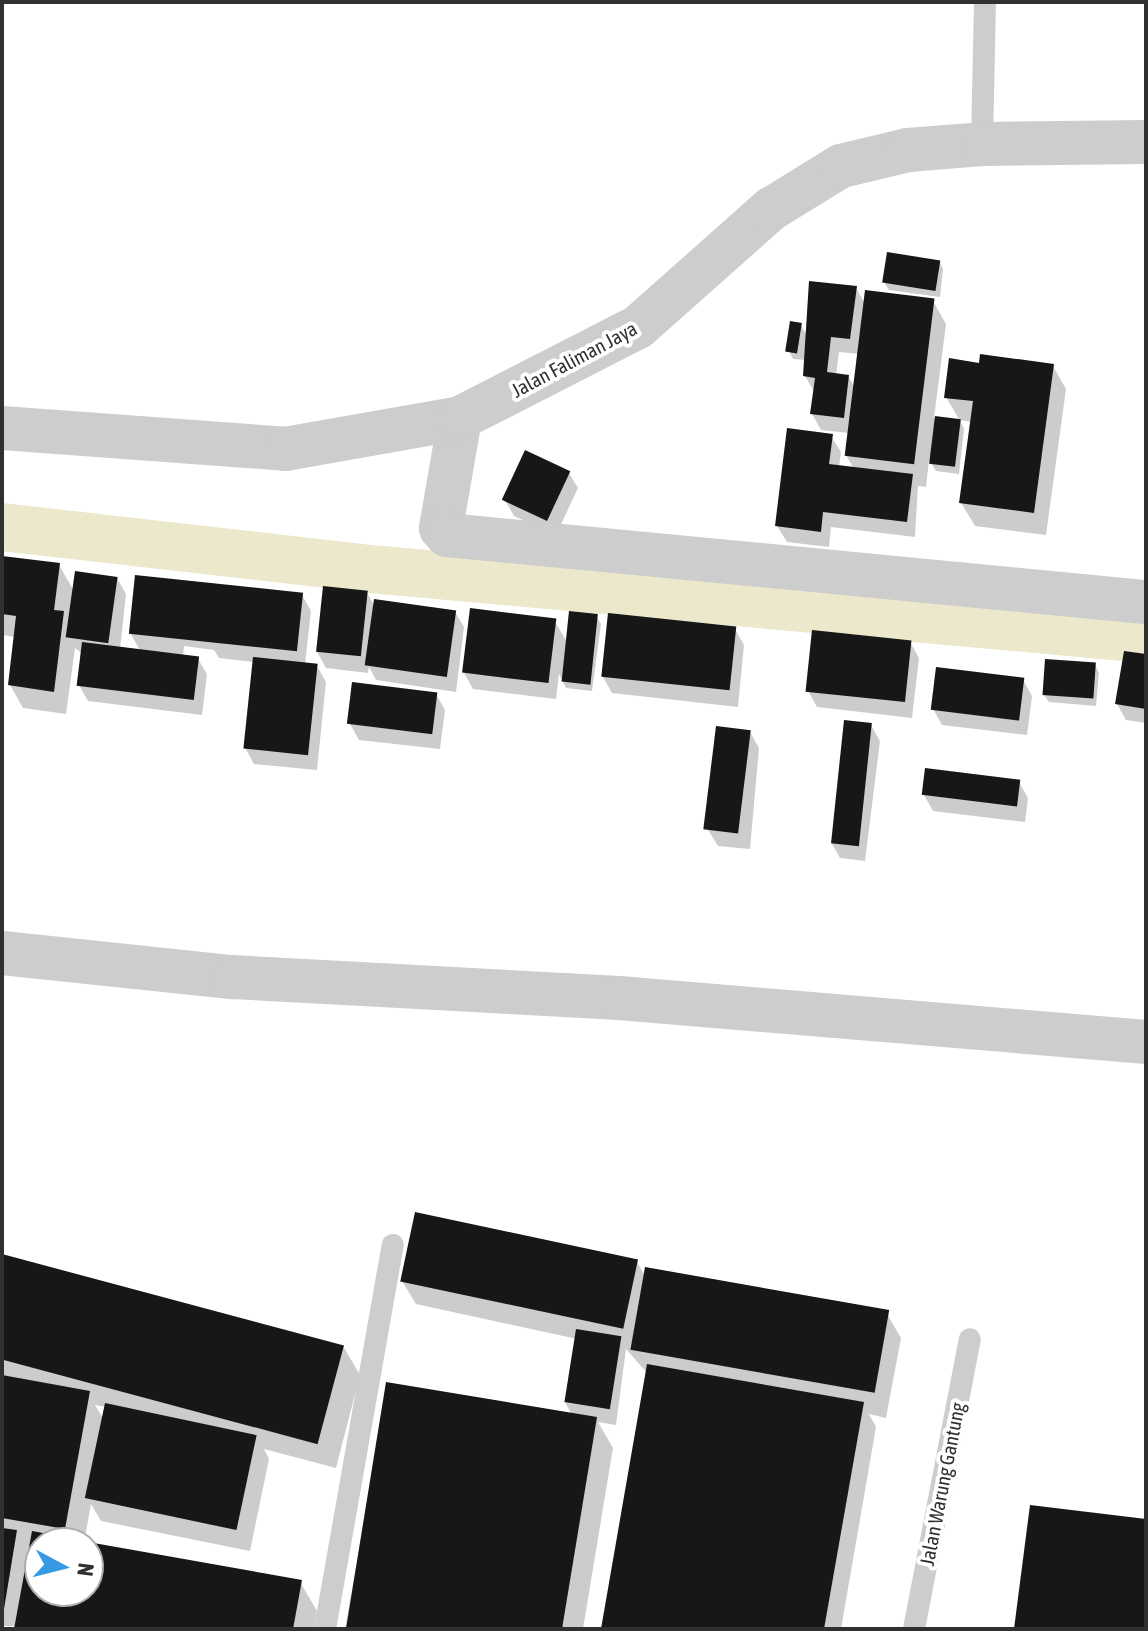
<!DOCTYPE html>
<style>
body{margin:0}
#map{position:relative;width:1148px;height:1631px;overflow:hidden;background:#fff;font-family:"Asap Condensed",sans-serif}
div>[style]{position:absolute}
.shadow>*{inset:0;background:#0003}
.canal>*{height:48px;margin:-24px;padding:0 24px;transform-origin:24px;border-radius:24px;background:#ece8cb}
.building>*{inset:0;background:#171717;transform-origin:0 0}
.service>*{height:22px;margin:-11px;padding:0 11px;transform-origin:11px;border-radius:11px;background:#cdcdcd}
.minor>*{height:44px;margin:-22px;padding:0 22px;transform-origin:22px;border-radius:22px;background:#cdcdcd}
.tertiary>*{height:44px;margin:-22px;padding:0 22px;transform-origin:22px;border-radius:22px;background:#cdcdcd}
span{translate:-50% -50%;white-space:nowrap;text-align:center;line-height:1.15;-webkit-text-stroke:8px #fff;paint-order:stroke}
.street-label{font-size:20px;color:#303030}
.frame{position:absolute;inset:0;border:4px solid #303030;pointer-events:none}
.north{position:absolute;left:24px;top:1527px;width:80px;height:80px;box-sizing:border-box;background:#fff;border:2px solid #acacac;border-radius:50%;rotate:97deg;font-size:22px;font-weight:700;line-height:32px;text-align:center;color:#303030}
.north::after{content:'';display:block;margin:auto;width:28px;height:36px;background:#359ae3;clip-path:polygon(50% 0,100% 100%,50% 72%,0 100%)}
</style>
<div id="map">
<div class="shadow">
<i style="clip-path:polygon(939px 261px,943px 269px,940px 297px,889px 290px,884px 282px)"></i>
<i style="clip-path:polygon(evenodd,856px 288px,865px 304px,933px 301px,946px 324px,934px 418px,960px 421px,946px 397px,981px 365px,1053px 366px,1066px 389px,1046px 535px,975px 526px,961px 503px,972px 422px,960px 420px,964px 429px,959px 474px,936px 471px,929px 460px,926px 487px,918px 486px,915px 537px,831px 527px,829px 547px,787px 542px,777px 526px,831px 436px,841px 452px,839px 467px,854px 469px,846px 455px,849px 433px,821px 430px,812px 414px,815px 393px,805px 376px,806px 360px,793px 359px,789px 351px,801px 325px,807px 336px,856px 288px,839px 352px,859px 354px,855px 388px,848px 376px,836px 375px,839px 352px)"></i>
<i style="clip-path:polygon(569px 473px,578px 488px,556px 535px,514px 516px,505px 500px)"></i>
<i style="clip-path:polygon(2px 558px,59px 565px,74px 591px,117px 578px,126px 594px,120px 649px,141px 652px,130px 633px,302px 595px,311px 611px,305px 664px,317px 666px,326px 682px,317px 770px,254px 764px,245px 748px,254px 662px,219px 658px,214px 650px,184px 646px,183px 657px,198px 659px,207px 674px,202px 715px,88px 701px,79px 685px,83px 654px,75px 648px,66px 714px,23px 708px,10px 685px,16px 637px,2px 635px)"></i>
<i style="clip-path:polygon(367px 593px,375px 607px,455px 612px,464px 627px,456px 692px,376px 680px,369px 667px,368px 673px,326px 668px,317px 652px)"></i>
<i style="clip-path:polygon(596px 616px,601px 624px,592px 691px,566px 688px,559px 674px,556px 699px,473px 689px,464px 673px,554px 620px,567px 642px)"></i>
<i style="clip-path:polygon(735px 629px,744px 645px,738px 707px,612px 693px,603px 677px)"></i>
<i style="clip-path:polygon(910px 642px,919px 658px,912px 718px,817px 707px,808px 691px)"></i>
<i style="clip-path:polygon(1146px 656px,1146px 723px,1126px 720px,1117px 704px)"></i>
<i style="clip-path:polygon(1095px 665px,1099px 673px,1096px 706px,1049px 702px,1044px 695px)"></i>
<i style="clip-path:polygon(1023px 680px,1032px 696px,1027px 735px,942px 725px,933px 709px)"></i>
<i style="clip-path:polygon(436px 694px,445px 710px,440px 749px,359px 740px,350px 724px)"></i>
<i style="clip-path:polygon(871px 725px,880px 741px,865px 861px,840px 858px,831px 842px)"></i>
<i style="clip-path:polygon(750px 732px,759px 748px,750px 849px,718px 846px,708px 830px)"></i>
<i style="clip-path:polygon(1019px 782px,1028px 798px,1025px 822px,933px 811px,924px 795px)"></i>
<i style="clip-path:polygon(evenodd,2px 1256px,343px 1346px,360px 1375px,336px 1468px,264px 1449px,269px 1459px,250px 1551px,101px 1521px,91px 1504px,84px 1543px,40px 1543px,40px 1591px,88px 1591px,88px 1544px,300px 1582px,317px 1611px,314px 1629px,2px 1626px,2px 1256px,95px 1405px,106px 1407px,103px 1418px,95px 1405px)"></i>
<i style="clip-path:polygon(637px 1262px,645px 1276px,887px 1314px,901px 1338px,886px 1418px,869px 1414px,876px 1427px,841px 1629px,603px 1629px,647px 1373px,626px 1349px,616px 1425px,598px 1422px,613px 1448px,583px 1629px,345px 1629px,388px 1385px,572px 1415px,565px 1402px,577px 1339px,416px 1304px,402px 1281px)"></i>
</div>
<div class="canal">
<i style="left:2px;top:527px;width:382px;rotate:6.5deg"></i>
<i style="left:382px;top:570px;width:767px;rotate:5.16deg"></i>
</div>
<div class="building">
<i style="left:887px;top:252px;width:54px;height:31px;rotate:9deg"></i>
<i style="clip-path:polygon(809px 281px,857px 286px,850px 339px,831px 337px,827px 372px,849px 375px,844px 418px,810px 414px,815px 378px,803px 376px)"></i>
<i style="left:865px;top:290px;width:70px;height:167px;rotate:7deg"></i>
<i style="left:790px;top:321px;width:12px;height:31px;rotate:9deg"></i>
<i style="clip-path:polygon(980px 354px,1054px 364px,1034px 513px,959px 503px,973px 401px,944px 398px,949px 358px,979px 363px)"></i>
<i style="left:935px;top:416px;width:26px;height:48px;rotate:7deg"></i>
<i style="clip-path:polygon(787px 428px,833px 434px,829px 464px,913px 474px,907px 522px,823px 512px,821px 532px,775px 526px)"></i>
<i style="left:525px;top:450px;width:50px;height:55px;rotate:25deg"></i>
<i style="clip-path:polygon(2px 556px,60px 563px,54px 610px,64px 611px,54px 692px,8px 685px,16px 616px,2px 614px)"></i>
<i style="left:75px;top:571px;width:43px;height:67px;rotate:8deg"></i>
<i style="left:135px;top:575px;width:169px;height:59px;rotate:6deg"></i>
<i style="left:323px;top:586px;width:45px;height:66px;rotate:6deg"></i>
<i style="left:374px;top:599px;width:83px;height:67px;rotate:8deg"></i>
<i style="left:470px;top:608px;width:87px;height:65px;rotate:7deg"></i>
<i style="left:569px;top:611px;width:29px;height:71px;rotate:6deg"></i>
<i style="left:608px;top:613px;width:129px;height:64px;rotate:6deg"></i>
<i style="left:812px;top:630px;width:100px;height:62px;rotate:6deg"></i>
<i style="left:82px;top:642px;width:118px;height:44px;rotate:7deg"></i>
<i style="clip-path:polygon(1124px 651px,1146px 654px,1146px 709px,1115px 704px)"></i>
<i style="left:253px;top:657px;width:65px;height:92px;rotate:6deg"></i>
<i style="left:1045px;top:659px;width:51px;height:36px;rotate:4deg"></i>
<i style="left:936px;top:667px;width:89px;height:43px;rotate:7deg"></i>
<i style="left:352px;top:682px;width:86px;height:42px;rotate:7deg"></i>
<i style="left:844px;top:720px;width:28px;height:124px;rotate:6deg"></i>
<i style="left:716px;top:726px;width:35px;height:104px;rotate:7deg"></i>
<i style="left:925px;top:768px;width:96px;height:27px;rotate:7deg"></i>
<i style="left:415px;top:1212px;width:228px;height:71px;rotate:12deg"></i>
<i style="left:2px;top:1254px;width:354px;height:102px;rotate:15deg"></i>
<i style="left:645px;top:1267px;width:248px;height:84px;rotate:10deg"></i>
<i style="left:576px;top:1329px;width:46px;height:74px;rotate:9deg"></i>
<i style="clip-path:polygon(647px 1364px,864px 1402px,824px 1629px,601px 1629px)"></i>
<i style="clip-path:polygon(2px 1375px,90px 1391px,65px 1529px,2px 1518px)"></i>
<i style="clip-path:polygon(386px 1382px,597px 1417px,562px 1629px,346px 1629px)"></i>
<i style="left:105px;top:1403px;width:155px;height:97px;rotate:12deg"></i>
<i style="clip-path:polygon(1030px 1505px,1146px 1519px,1146px 1629px,1014px 1629px)"></i>
<i style="clip-path:polygon(2px 1528px,17px 1530px,4px 1609px,2px 1609px)"></i>
<i style="clip-path:polygon(32px 1531px,87px 1541px,40px 1543px,40px 1591px,88px 1591px,88px 1542px,302px 1580px,293px 1629px,14px 1629px)"></i>
</div>
<div class="service">
<i style="left:982px;top:144px;width:142px;rotate:-88.8deg"></i>
<i style="left:325px;top:1629px;width:390px;rotate:-80deg"></i>
<i style="left:914px;top:1629px;width:295px;rotate:-79.1deg"></i>
</div>
<div class="minor">
<i style="left:460px;top:418px;width:112px;rotate:99.8deg"></i>
<i style="left:441px;top:528px;width:9px;rotate:49deg"></i>
<i style="left:447px;top:535px;width:702px;rotate:5.48deg"></i>
<i style="left:2px;top:953px;width:231px;rotate:6deg"></i>
<i style="left:232px;top:977px;width:388px;rotate:3.1deg"></i>
<i style="left:619px;top:998px;width:529px;rotate:4.77deg"></i>
</div>
<div class="tertiary">
<i style="left:2px;top:428px;width:284px;rotate:4.2deg"></i>
<i style="left:285px;top:449px;width:178px;rotate:-10deg"></i>
<i style="left:460px;top:418px;width:200px;rotate:-27.1deg"></i>
<i style="left:638px;top:327px;width:178px;rotate:-41.6deg"></i>
<i style="left:771px;top:209px;width:82px;rotate:-31.6deg"></i>
<i style="left:841px;top:166px;width:69px;rotate:-13.4deg"></i>
<i style="left:908px;top:150px;width:74px;rotate:-4.6deg"></i>
<i style="left:982px;top:144px;width:164px;rotate:-0.7deg"></i>
</div>
<div class="street-label">
<span style="left:574px;top:359px;rotate:-28deg">Jalan Faliman Jaya</span>
<span style="left:942px;top:1484px;rotate:-79deg">Jalan Warung Gantung</span>
</div>
<div class="frame"></div>
<div class="north">N</div>
</div>
